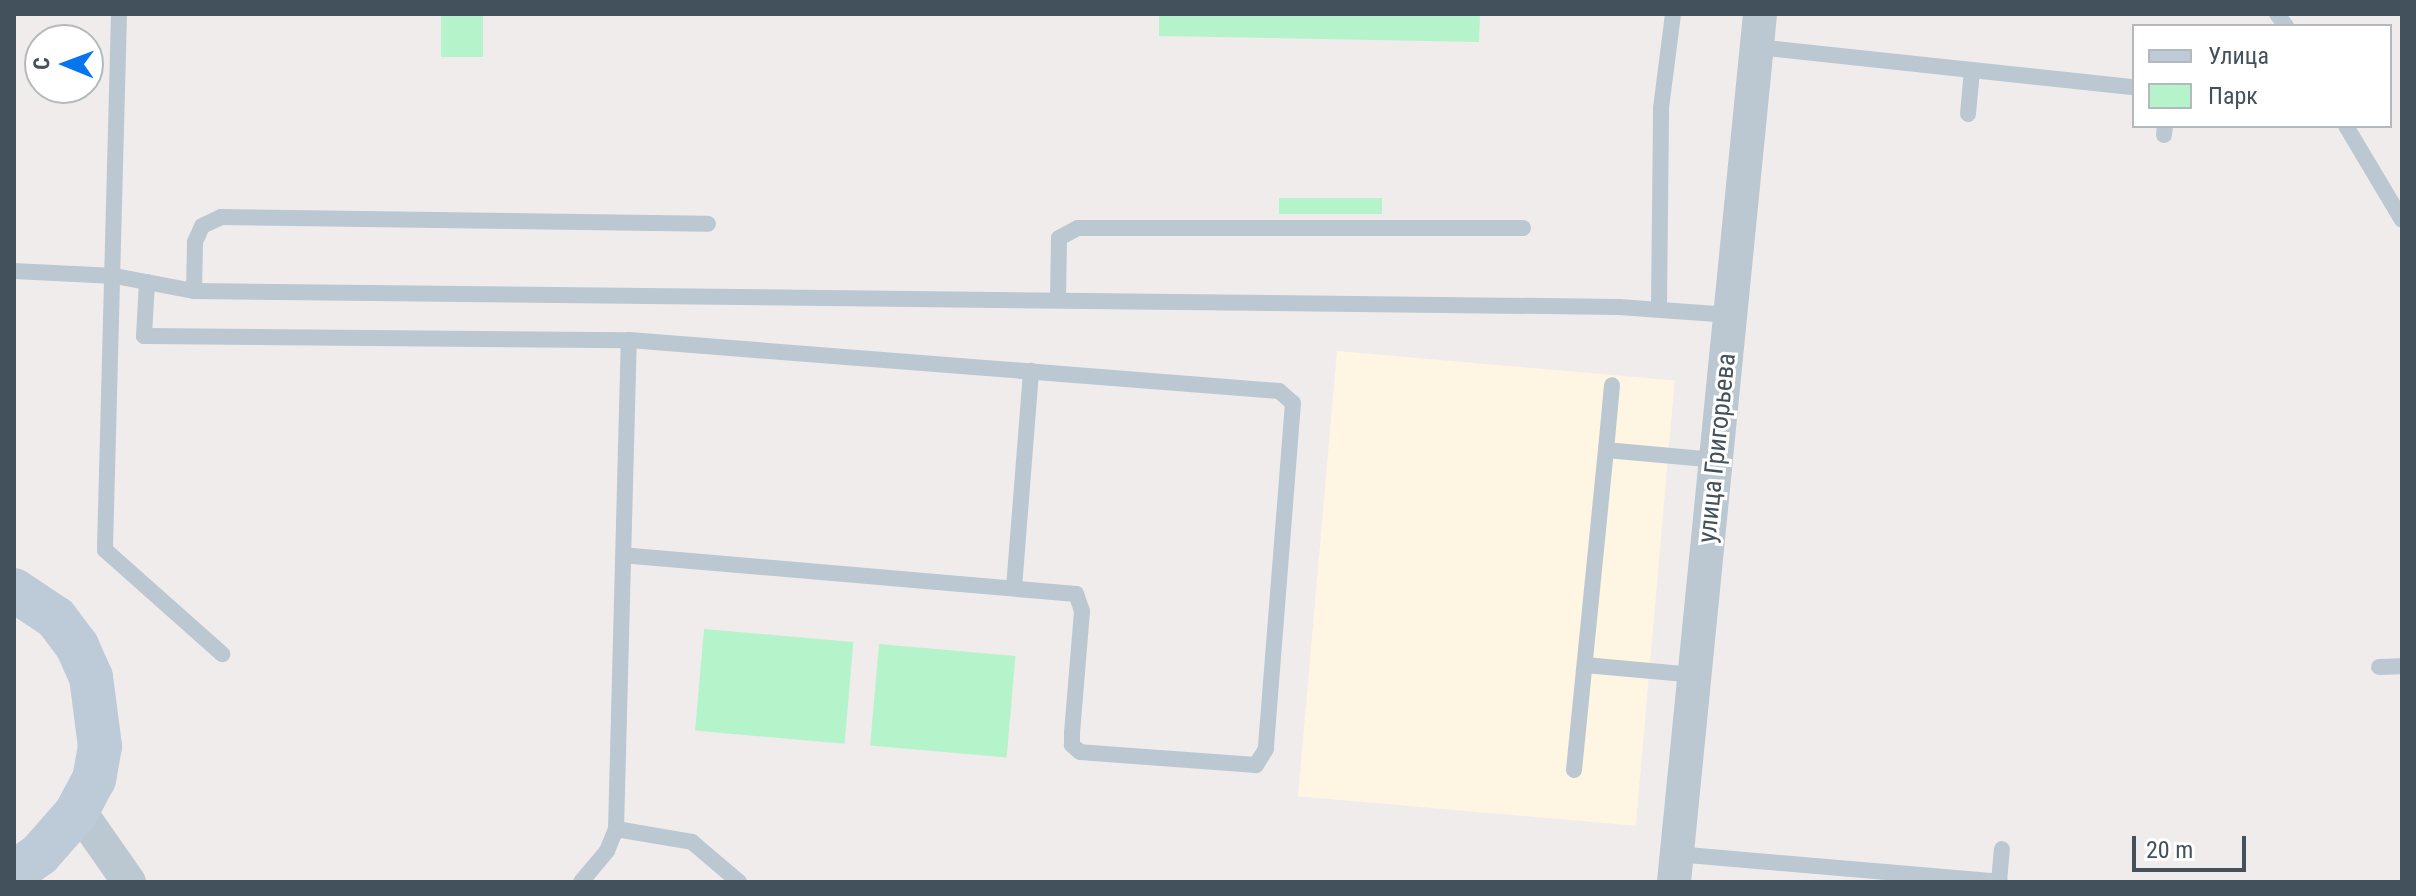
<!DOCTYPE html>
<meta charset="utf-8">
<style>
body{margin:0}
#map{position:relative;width:2416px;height:896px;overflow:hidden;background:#f0ecec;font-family:"Roboto Condensed",sans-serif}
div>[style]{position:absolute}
.commercial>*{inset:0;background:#fef5e2;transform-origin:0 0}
.green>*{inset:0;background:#b5f3ca;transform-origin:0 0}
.lane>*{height:16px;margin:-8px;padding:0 8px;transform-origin:8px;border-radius:8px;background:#bbc8d1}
.street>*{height:34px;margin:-17px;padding:0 17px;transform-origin:17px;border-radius:17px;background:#bbc8d1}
.secondary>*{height:44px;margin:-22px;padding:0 22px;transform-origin:22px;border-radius:22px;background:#bdcbd8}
span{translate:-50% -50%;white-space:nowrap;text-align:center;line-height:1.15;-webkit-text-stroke:6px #fff;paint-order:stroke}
.street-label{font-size:26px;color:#43515c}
.frame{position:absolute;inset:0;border:16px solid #43515c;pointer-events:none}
.legend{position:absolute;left:2132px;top:24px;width:260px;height:104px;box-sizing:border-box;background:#fff;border:2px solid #b4b9be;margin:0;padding:10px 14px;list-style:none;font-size:24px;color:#43515c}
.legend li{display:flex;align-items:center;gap:16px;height:40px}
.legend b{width:40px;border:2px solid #b4b9be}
.north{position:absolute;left:24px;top:24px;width:80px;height:80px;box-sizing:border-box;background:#fff;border:2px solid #b4b9be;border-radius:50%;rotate:271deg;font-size:22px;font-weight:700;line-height:32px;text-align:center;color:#43515c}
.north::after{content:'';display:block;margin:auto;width:28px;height:36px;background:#0676f0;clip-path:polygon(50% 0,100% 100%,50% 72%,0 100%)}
.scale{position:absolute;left:2132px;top:836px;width:114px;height:36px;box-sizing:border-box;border:4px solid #43515c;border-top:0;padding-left:10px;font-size:24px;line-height:28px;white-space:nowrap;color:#43515c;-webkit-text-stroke:6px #fff;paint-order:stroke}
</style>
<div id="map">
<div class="commercial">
<i style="left:1337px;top:351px;width:339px;height:447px;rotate:5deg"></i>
</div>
<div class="green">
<i style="left:441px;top:14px;width:42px;height:43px"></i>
<i style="clip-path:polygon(1159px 14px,1480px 14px,1479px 42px,1159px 36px)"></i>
<i style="left:1279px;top:198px;width:103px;height:16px"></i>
<i style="left:704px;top:629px;width:150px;height:102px;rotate:5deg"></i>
<i style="left:879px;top:644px;width:137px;height:102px;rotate:5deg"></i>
</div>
<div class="lane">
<i style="left:119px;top:14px;width:536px;rotate:91.5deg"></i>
<i style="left:105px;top:550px;width:157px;rotate:41.6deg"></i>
<i style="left:2277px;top:14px;width:15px;rotate:53deg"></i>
<i style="left:1757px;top:47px;width:379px;rotate:6.1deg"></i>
<i style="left:1968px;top:114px;width:44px;rotate:-84.8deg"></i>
<i style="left:2346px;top:126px;width:109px;rotate:59.2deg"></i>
<i style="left:2164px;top:135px;width:9px;rotate:-84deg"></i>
<i style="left:14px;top:271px;width:101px;rotate:2.8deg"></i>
<i style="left:115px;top:276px;width:80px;rotate:10.8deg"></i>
<i style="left:194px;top:291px;width:1425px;rotate:0.64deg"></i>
<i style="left:1619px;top:307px;width:112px;rotate:4.1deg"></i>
<i style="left:147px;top:282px;width:54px;rotate:93.2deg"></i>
<i style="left:144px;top:336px;width:485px;rotate:0.5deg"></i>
<i style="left:194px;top:291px;width:49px;rotate:-88.8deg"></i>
<i style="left:195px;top:242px;width:17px;rotate:-66deg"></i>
<i style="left:202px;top:226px;width:21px;rotate:-25deg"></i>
<i style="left:221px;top:217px;width:487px;rotate:0.8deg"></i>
<i style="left:1058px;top:300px;width:62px;rotate:-89.1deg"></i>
<i style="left:1059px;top:238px;width:21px;rotate:-28deg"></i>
<i style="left:1078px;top:228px;width:445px"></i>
<i style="left:1659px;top:307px;width:199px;rotate:-89.4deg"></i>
<i style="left:1661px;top:108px;width:95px;rotate:-82.7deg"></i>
<i style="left:1606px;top:450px;width:65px;rotate:-84.7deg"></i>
<i style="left:1014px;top:588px;width:218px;rotate:-85.5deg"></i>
<i style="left:1585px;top:665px;width:109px;rotate:5.2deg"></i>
<i style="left:2379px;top:667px;width:23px;rotate:-2deg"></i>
<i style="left:1574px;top:770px;width:322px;rotate:-84.3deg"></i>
<i style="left:1606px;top:450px;width:109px;rotate:5.2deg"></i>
<i style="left:616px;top:829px;width:77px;rotate:9.7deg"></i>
<i style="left:692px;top:842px;width:62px;rotate:40.4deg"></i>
<i style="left:1676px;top:854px;width:325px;rotate:4.9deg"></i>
<i style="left:581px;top:882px;width:40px;rotate:-50deg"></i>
<i style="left:607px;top:851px;width:24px;rotate:-68deg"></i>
<i style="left:616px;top:829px;width:489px;rotate:-88.5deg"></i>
<i style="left:629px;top:340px;width:652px;rotate:4.49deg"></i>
<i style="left:1279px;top:391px;width:18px;rotate:41deg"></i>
<i style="left:1293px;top:403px;width:347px;rotate:94.5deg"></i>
<i style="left:1266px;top:749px;width:19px;rotate:122deg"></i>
<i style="left:1256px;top:765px;width:176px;rotate:-175.8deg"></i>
<i style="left:1080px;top:752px;width:11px;rotate:-139deg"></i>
<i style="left:1072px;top:745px;width:12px;rotate:-90deg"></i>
<i style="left:1072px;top:733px;width:122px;rotate:-85.3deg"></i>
<i style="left:1082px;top:611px;width:18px;rotate:-109deg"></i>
<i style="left:1076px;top:594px;width:454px;rotate:-175.1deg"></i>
<i style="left:1999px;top:882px;width:33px;rotate:-85deg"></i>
</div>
<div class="street">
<i style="left:78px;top:809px;width:89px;rotate:55.1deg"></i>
<i style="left:1674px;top:882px;width:872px;rotate:-84.34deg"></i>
</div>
<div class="secondary">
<i style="left:14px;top:590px;width:50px;rotate:33.7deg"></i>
<i style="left:56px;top:618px;width:35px;rotate:53deg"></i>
<i style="left:77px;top:646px;width:34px;rotate:66deg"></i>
<i style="left:91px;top:677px;width:70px;rotate:82.6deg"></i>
<i style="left:100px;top:746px;width:34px;rotate:100deg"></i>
<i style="left:94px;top:779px;width:38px;rotate:118deg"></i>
<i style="left:76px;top:813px;width:55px;rotate:131.3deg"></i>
<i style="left:40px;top:854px;width:32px;rotate:144deg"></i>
</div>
<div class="street-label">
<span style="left:1717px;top:448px;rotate:-84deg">улица Григорьева</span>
</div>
<div class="frame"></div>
<ul class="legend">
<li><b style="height:10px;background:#bdcbd8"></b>Улица</li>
<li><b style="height:22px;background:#b5f3ca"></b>Парк</li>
</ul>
<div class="north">С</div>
<div class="scale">20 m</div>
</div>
